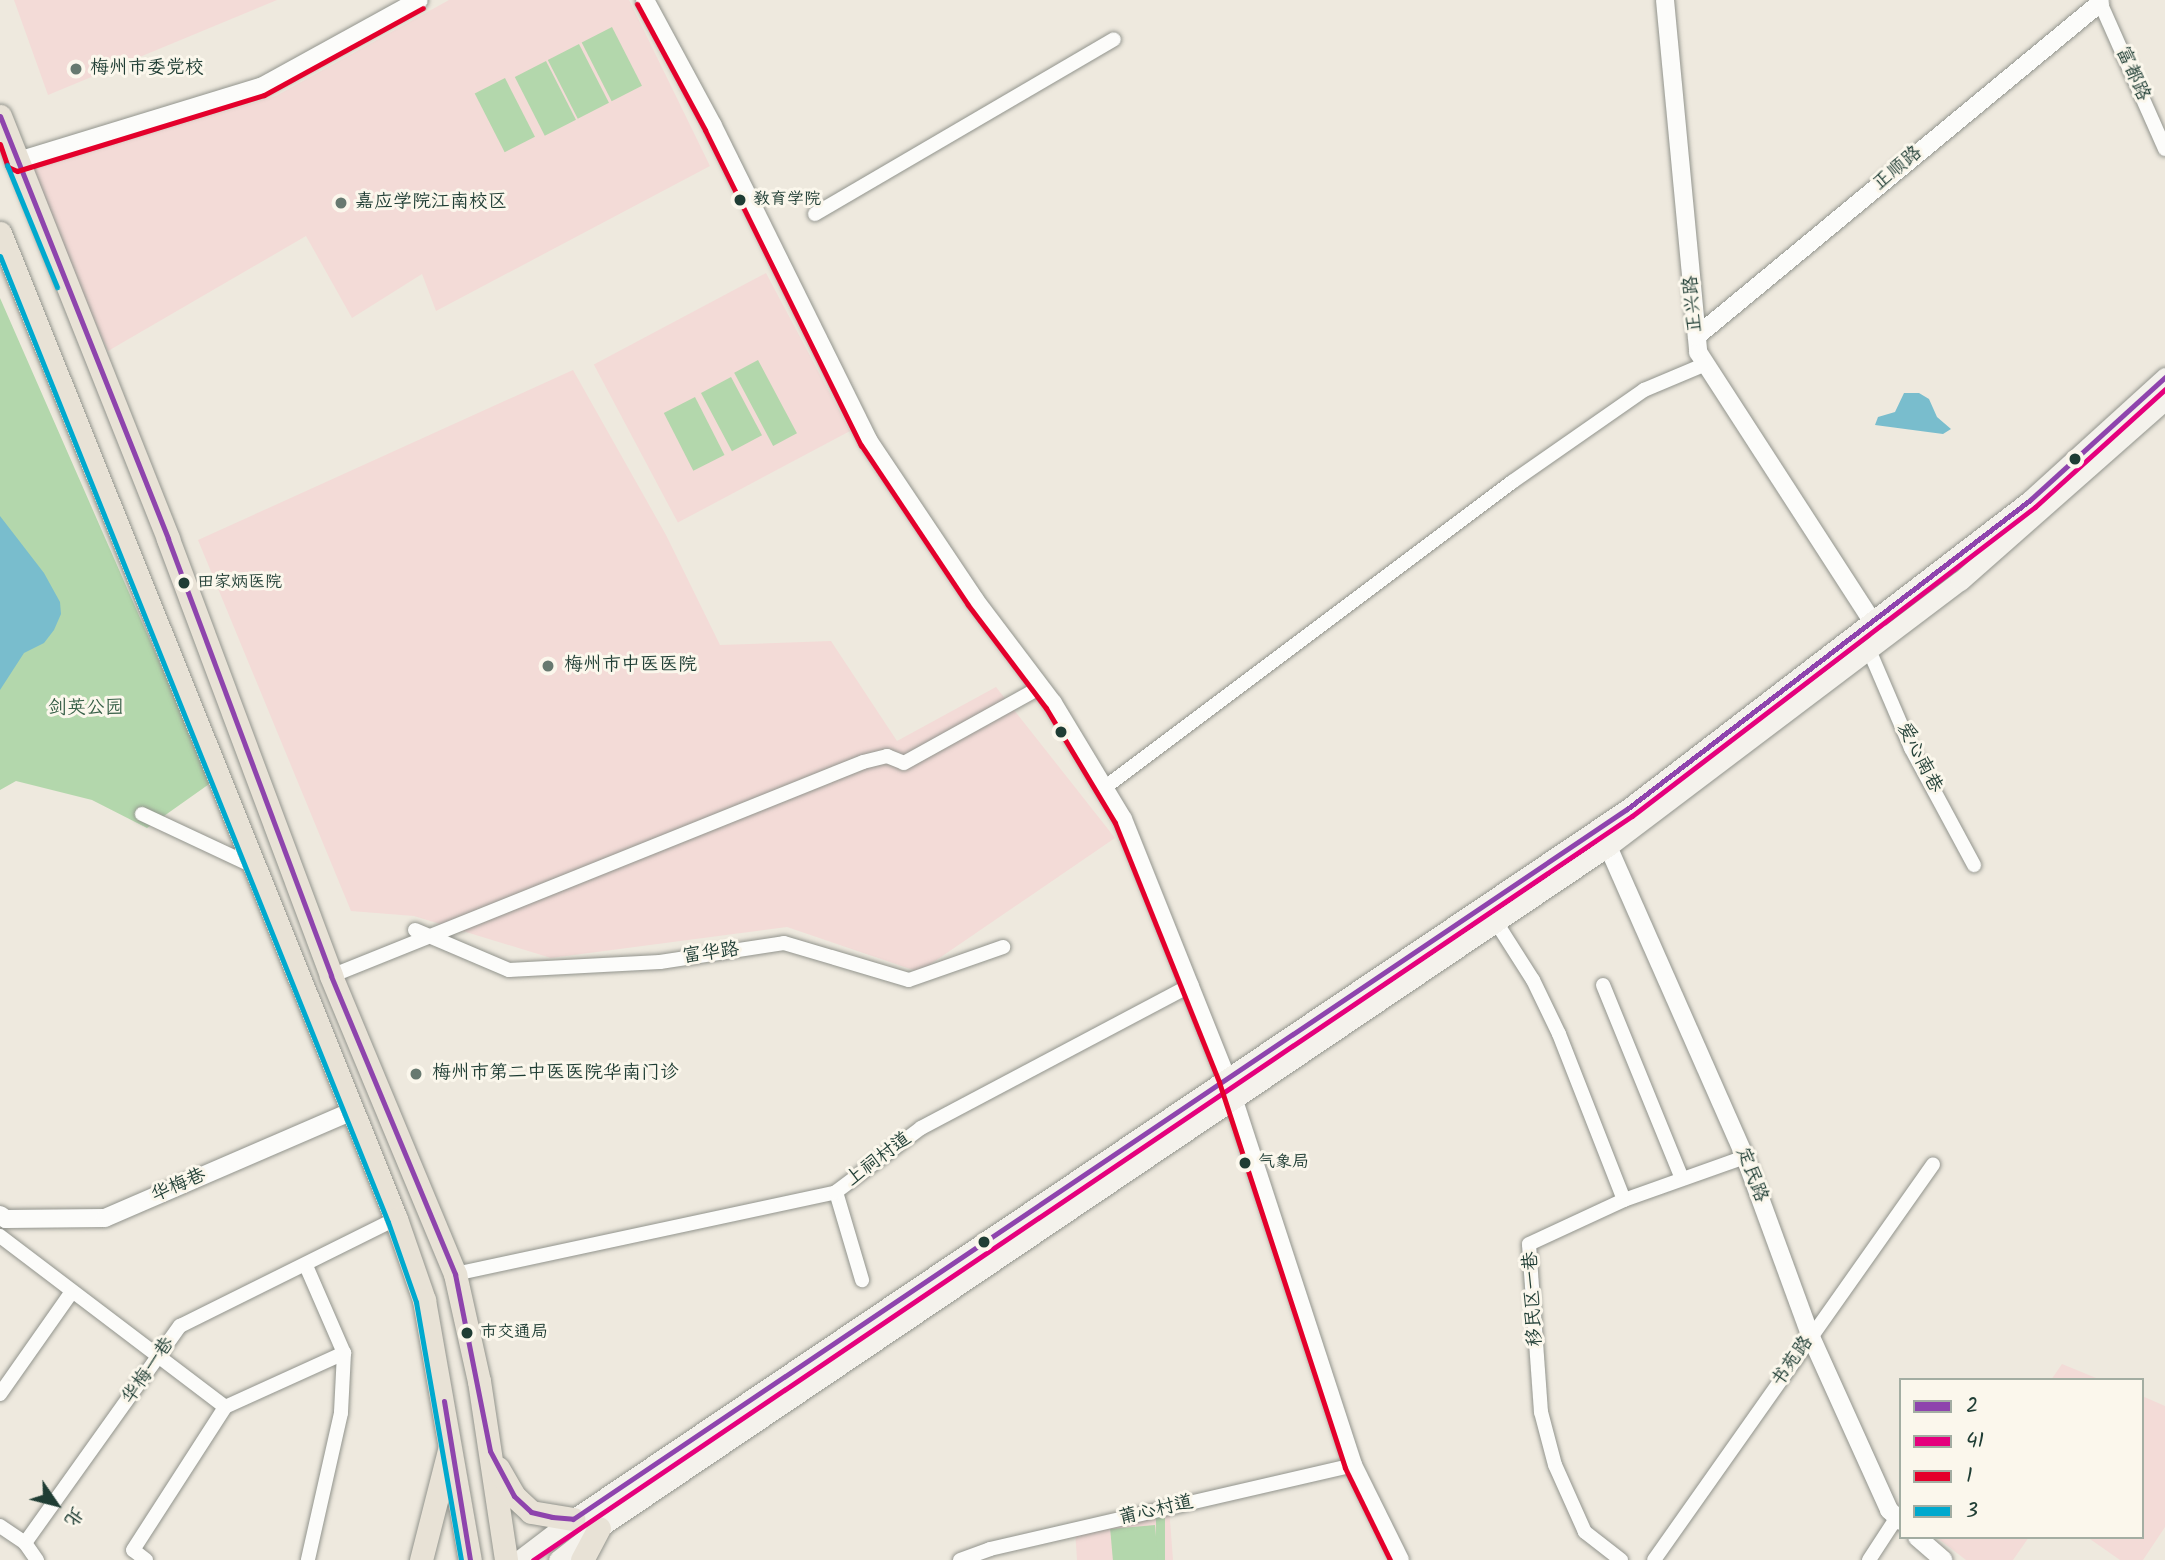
<!DOCTYPE html>
<meta charset="utf-8">
<style>
body{margin:0}
#map{position:relative;width:2165px;height:1560px;overflow:hidden;background:#eee9de;font-family:Kalam,"LXGW WenKai TC",sans-serif}
div>[style]{position:absolute}
.built>*{inset:0;background:#f3dbd7;transform-origin:0 0}
.green>*{inset:0;background:#b3d7ac;transform-origin:0 0}
.water>*{inset:0;background:#79bdcd}
.roads{filter:drop-shadow(0 0 2px #92948d) drop-shadow(0 0 2px #92948d)}
.minor>*{height:14px;margin:-7px;padding:0 7px;transform-origin:7px;border-radius:7px;background:#fcfcfa}
.tertiary>*{height:18px;margin:-9px;padding:0 9px;transform-origin:9px;border-radius:9px;background:#fcfcfa}
.secondary>*{height:19px;margin:-9.5px;padding:0 9.5px;transform-origin:9.5px;border-radius:9.5px;background:#f4f2ec}
.primary>*{height:23px;margin:-11.5px;padding:0 11.5px;transform-origin:11.5px;border-radius:11.5px;background:#e8e2d6}
.bus-1>*{height:5px;margin:-2.5px;padding:0 2.5px;transform-origin:2.5px;border-radius:2.5px;background:#8e44ad}
.bus-2>*{height:5px;margin:-2.5px;padding:0 2.5px;transform-origin:2.5px;border-radius:2.5px;background:#e5007d}
.bus-3>*{height:5px;margin:-2.5px;padding:0 2.5px;transform-origin:2.5px;border-radius:2.5px;background:#e4002b}
.bus-4>*{height:5px;margin:-2.5px;padding:0 2.5px;transform-origin:2.5px;border-radius:2.5px;background:#00a9ce}
.dots>*{width:19px;height:19px;translate:-50% -50%;box-sizing:border-box;border:4px solid #fbf7ec;border-radius:50%}
span{translate:-50% -50%;white-space:nowrap;text-align:center;line-height:1.15;-webkit-text-stroke:6px #fbf7ec;paint-order:stroke}
.bus-label{font-size:17px;color:#1f3d34}
.left{translate:0 -50%;text-align:left}
.poi-label{font-size:19px;color:#1f3d34}
.street-label{font-size:19px;color:#1f3d34}
.park-label{font-size:19px;color:#386048}
.legend{position:absolute;left:1899px;top:1378px;width:245px;height:161px;box-sizing:border-box;background:#fbf7ec;border:2px solid #a3ada2;margin:0;padding:9px 12px;list-style:none;font-size:21px;color:#1f3d34}
.legend li{display:flex;align-items:center;gap:14px;height:35px}
.legend b{width:35px;border:2px solid #a3ada2}
.north{position:absolute;left:21px;top:1469px;width:70px;height:70px;-webkit-text-stroke:5px #fbf7ec;paint-order:stroke;rotate:125deg;font-size:19px;font-weight:700;line-height:28px;text-align:center;color:#1f3d34}
.north::after{content:'';display:block;margin:auto;width:24px;height:32px;background:#1f3d34;clip-path:polygon(50% 0,100% 100%,50% 72%,0 100%)}
</style>
<div id="map">
<div class="built">
<i style="clip-path:polygon(14px 0,277px 0,48px 95px)"></i>
<i style="clip-path:polygon(449px 0,629px 0,710px 166px,436px 311px,422px 274px,352px 318px,306px 236px,108px 351px,27px 170px,276px 96px)"></i>
<i style="left:766px;top:273px;width:179px;height:195px;rotate:62deg"></i>
<i style="clip-path:polygon(573px 370px,666px 535px,720px 645px,831px 641px,897px 741px,996px 687px,1115px 838px,919px 972px,787px 927px,551px 958px,414px 916px,351px 911px,198px 540px)"></i>
<i style="clip-path:polygon(2062px 1364px,2101px 1380px,2051px 1380px)"></i>
<i style="clip-path:polygon(2142px 1396px,2165px 1406px,2165px 1527px,2143px 1560px,2120px 1560px,2087px 1537px,2142px 1537px)"></i>
<i style="clip-path:polygon(1169px 1507px,1173px 1560px,1077px 1560px,1075px 1529px)"></i>
<i style="clip-path:polygon(1936px 1537px,2029px 1537px,2013px 1560px,1966px 1560px)"></i>
</div>
<div class="green">
<i style="left:612px;top:27px;width:66px;height:34px;rotate:63deg"></i>
<i style="left:579px;top:44px;width:66px;height:35px;rotate:63deg"></i>
<i style="left:546px;top:61px;width:66px;height:35px;rotate:63deg"></i>
<i style="left:505px;top:78px;width:66px;height:34px;rotate:63deg"></i>
<i style="clip-path:polygon(0 298px,212px 782px,147px 828px,92px 800px,16px 781px,0 790px)"></i>
<i style="left:758px;top:360px;width:83px;height:27px;rotate:62deg"></i>
<i style="left:731px;top:377px;width:66px;height:34px;rotate:62deg"></i>
<i style="left:695px;top:397px;width:65px;height:35px;rotate:63deg"></i>
<i style="left:1156px;top:1512px;width:9px;height:48px"></i>
<i style="left:1155px;top:1525px;width:35px;height:45px;rotate:85deg"></i>
</div>
<div class="water">
<i style="clip-path:polygon(1904px 393px,1919px 393px,1929px 399px,1937px 417px,1951px 429px,1943px 434px,1875px 425px,1878px 417px,1895px 412px)"></i>
<i style="clip-path:polygon(0 516px,44px 573px,60px 602px,61px 614px,54px 630px,44px 643px,24px 653px,0 690px)"></i>
</div>
<div class="roads">
<div class="minor">
<i style="left:2099px;top:0;width:163px;rotate:66.1deg"></i>
<i style="left:815px;top:214px;width:346px;rotate:-30.3deg"></i>
<i style="left:1869px;top:650px;width:107px;rotate:66.8deg"></i>
<i style="left:1911px;top:748px;width:133px;rotate:61.7deg"></i>
<i style="left:1104px;top:788px;width:510px;rotate:-36.87deg"></i>
<i style="left:1512px;top:482px;width:161px;rotate:-34.9deg"></i>
<i style="left:1644px;top:390px;width:67px;rotate:-22.8deg"></i>
<i style="left:142px;top:814px;width:120px;rotate:25.1deg"></i>
<i style="left:1496px;top:922px;width:69px;rotate:57.5deg"></i>
<i style="left:1533px;top:980px;width:60px;rotate:64.3deg"></i>
<i style="left:1559px;top:1034px;width:178px;rotate:68.6deg"></i>
<i style="left:415px;top:930px;width:102px;rotate:23.1deg"></i>
<i style="left:509px;top:970px;width:151px;rotate:-3deg"></i>
<i style="left:660px;top:962px;width:125px;rotate:-8.7deg"></i>
<i style="left:784px;top:943px;width:130px;rotate:16.5deg"></i>
<i style="left:909px;top:980px;width:100px;rotate:-19.3deg"></i>
<i style="left:331px;top:976px;width:573px;rotate:-21.91deg"></i>
<i style="left:863px;top:762px;width:25px;rotate:-14deg"></i>
<i style="left:887px;top:756px;width:18px;rotate:22deg"></i>
<i style="left:904px;top:763px;width:157px;rotate:-29deg"></i>
<i style="left:1603px;top:985px;width:209px;rotate:67.8deg"></i>
<i style="left:836px;top:1192px;width:92px;rotate:73.5deg"></i>
<i style="left:0;top:1236px;width:283px;rotate:37.2deg"></i>
<i style="left:307px;top:1268px;width:93px;rotate:66.5deg"></i>
<i style="left:344px;top:1353px;width:60px;rotate:92.9deg"></i>
<i style="left:341px;top:1413px;width:151px;rotate:102.7deg"></i>
<i style="left:455px;top:1274px;width:390px;rotate:-12.1deg"></i>
<i style="left:836px;top:1192px;width:106px;rotate:-37deg"></i>
<i style="left:921px;top:1128px;width:306px;rotate:-27.9deg"></i>
<i style="left:0;top:1394px;width:123px;rotate:-54.9deg"></i>
<i style="left:0;top:1526px;width:30px;rotate:34deg"></i>
<i style="left:25px;top:1543px;width:21px;rotate:55deg"></i>
<i style="left:25px;top:1543px;width:267px;rotate:-54.5deg"></i>
<i style="left:180px;top:1326px;width:241px;rotate:-26.4deg"></i>
<i style="left:146px;top:1560px;width:16px;rotate:-142deg"></i>
<i style="left:133px;top:1550px;width:170px;rotate:-57.2deg"></i>
<i style="left:225px;top:1407px;width:131px;rotate:-24.4deg"></i>
<i style="left:960px;top:1560px;width:32px;rotate:-20deg"></i>
<i style="left:990px;top:1549px;width:373px;rotate:-13deg"></i>
<i style="left:1621px;top:1560px;width:46px;rotate:-142.1deg"></i>
<i style="left:1585px;top:1532px;width:73px;rotate:-114.1deg"></i>
<i style="left:1555px;top:1465px;width:55px;rotate:-104.8deg"></i>
<i style="left:1541px;top:1412px;width:168px;rotate:-94.1deg"></i>
<i style="left:1529px;top:1244px;width:105px;rotate:-24.9deg"></i>
<i style="left:1624px;top:1200px;width:128px;rotate:-19.6deg"></i>
<i style="left:1654px;top:1560px;width:484px;rotate:-54.8deg"></i>
<i style="left:1869px;top:1560px;width:51px;rotate:-56.9deg"></i>
</div>
<div class="tertiary">
<i style="left:645px;top:0;width:143px;rotate:61.6deg"></i>
<i style="left:713px;top:126px;width:350px;rotate:63.7deg"></i>
<i style="left:868px;top:440px;width:192px;rotate:56.2deg"></i>
<i style="left:975px;top:600px;width:129px;rotate:52.9deg"></i>
<i style="left:1053px;top:703px;width:135px;rotate:58.9deg"></i>
<i style="left:1123px;top:819px;width:280px;rotate:68.2deg"></i>
<i style="left:1227px;top:1079px;width:406px;rotate:71.9deg"></i>
<i style="left:1353px;top:1465px;width:106px;rotate:63.7deg"></i>
<i style="left:1665px;top:0;width:354px;rotate:84.6deg"></i>
<i style="left:1698px;top:352px;width:341px;rotate:57.1deg"></i>
<i style="left:15px;top:162px;width:257px;rotate:-17deg"></i>
<i style="left:261px;top:87px;width:180px;rotate:-28.8deg"></i>
<i style="left:1697px;top:336px;width:523px;rotate:-39.57deg"></i>
<i style="left:1603px;top:835px;width:352px;rotate:66.2deg"></i>
<i style="left:1745px;top:1157px;width:192px;rotate:69.9deg"></i>
<i style="left:1811px;top:1337px;width:190px;rotate:65.7deg"></i>
<i style="left:1889px;top:1510px;width:16px;rotate:43deg"></i>
<i style="left:0;top:1215px;width:7px;rotate:34deg"></i>
<i style="left:6px;top:1219px;width:99px;rotate:-0.6deg"></i>
<i style="left:105px;top:1218px;width:267px;rotate:-23.4deg"></i>
<i style="left:1917px;top:1537px;width:35px;rotate:41deg"></i>
</div>
<div class="secondary">
<i style="left:519px;top:1560px;width:68px;rotate:-37.2deg"></i>
<i style="left:573px;top:1519px;width:1271px;rotate:-33.97deg"></i>
<i style="left:1627px;top:809px;width:508px;rotate:-37.48deg"></i>
<i style="left:2030px;top:500px;width:183px;rotate:-42.3deg"></i>
<i style="left:558px;top:1560px;width:52px;rotate:-38deg"></i>
<i style="left:599px;top:1528px;width:1219px;rotate:-34.03deg"></i>
<i style="left:1609px;top:846px;width:440px;rotate:-37.1deg"></i>
<i style="left:1960px;top:581px;width:273px;rotate:-41.4deg"></i>
</div>
<div class="primary">
<i style="left:0;top:116px;width:455px;rotate:68.3deg"></i>
<i style="left:168px;top:539px;width:466px;rotate:69.5deg"></i>
<i style="left:331px;top:976px;width:323px;rotate:67.4deg"></i>
<i style="left:455px;top:1274px;width:110px;rotate:77.4deg"></i>
<i style="left:479px;top:1381px;width:181px;rotate:81.4deg"></i>
<i style="left:0;top:233px;width:1063px;rotate:68.12deg"></i>
<i style="left:396px;top:1219px;width:86px;rotate:70.9deg"></i>
<i style="left:424px;top:1300px;width:264px;rotate:80deg"></i>
<i style="left:498px;top:1468px;width:32px;rotate:60deg"></i>
<i style="left:514px;top:1496px;width:23px;rotate:43deg"></i>
<i style="left:531px;top:1512px;width:43px;rotate:9.5deg"></i>
<i style="left:421px;top:1560px;width:114px;rotate:-75.7deg"></i>
<i style="left:582px;top:1560px;width:36px;rotate:-62deg"></i>
</div>
</div>
<div class="bus-1">
<i style="left:0;top:116px;width:455px;rotate:68.3deg"></i>
<i style="left:168px;top:539px;width:466px;rotate:69.5deg"></i>
<i style="left:331px;top:976px;width:323px;rotate:67.4deg"></i>
<i style="left:455px;top:1274px;width:180px;rotate:78.8deg"></i>
<i style="left:490px;top:1451px;width:51px;rotate:61.9deg"></i>
<i style="left:514px;top:1496px;width:23px;rotate:43deg"></i>
<i style="left:531px;top:1512px;width:22px;rotate:13deg"></i>
<i style="left:552px;top:1517px;width:21px;rotate:5deg"></i>
<i style="left:573px;top:1519px;width:1271px;rotate:-33.97deg"></i>
<i style="left:1627px;top:809px;width:508px;rotate:-37.48deg"></i>
<i style="left:2030px;top:500px;width:183px;rotate:-42.3deg"></i>
<i style="left:444px;top:1401px;width:161px;rotate:80.7deg"></i>
</div>
<div class="bus-2">
<i style="left:533px;top:1560px;width:1327px;rotate:-34.1deg"></i>
<i style="left:1632px;top:816px;width:508px;rotate:-37.48deg"></i>
<i style="left:2035px;top:507px;width:176px;rotate:-42.2deg"></i>
</div>
<div class="bus-3">
<i style="left:637px;top:4px;width:143px;rotate:61.6deg"></i>
<i style="left:705px;top:130px;width:352px;rotate:63.7deg"></i>
<i style="left:861px;top:445px;width:192px;rotate:56.2deg"></i>
<i style="left:968px;top:605px;width:129px;rotate:52.9deg"></i>
<i style="left:1046px;top:708px;width:134px;rotate:59deg"></i>
<i style="left:1115px;top:823px;width:279px;rotate:68.1deg"></i>
<i style="left:1219px;top:1082px;width:406px;rotate:71.9deg"></i>
<i style="left:1345px;top:1468px;width:102px;rotate:63.9deg"></i>
<i style="left:0;top:144px;width:24px;rotate:71deg"></i>
<i style="left:8px;top:167px;width:10px;rotate:24deg"></i>
<i style="left:17px;top:171px;width:258px;rotate:-17.1deg"></i>
<i style="left:264px;top:95px;width:181px;rotate:-28.7deg"></i>
</div>
<div class="bus-4">
<i style="left:7px;top:165px;width:132px;rotate:67.7deg"></i>
<i style="left:0;top:256px;width:1041px;rotate:68.12deg"></i>
<i style="left:388px;top:1222px;width:85px;rotate:70.7deg"></i>
<i style="left:416px;top:1302px;width:262px;rotate:80.1deg"></i>
</div>
<div class="dots">
<i style="left:76px;top:69px;background:#677970"></i>
<i style="left:740px;top:200px;background:#1f3d34"></i>
<i style="left:341px;top:203px;background:#677970"></i>
<i style="left:2075px;top:459px;background:#1f3d34"></i>
<i style="left:184px;top:583px;background:#1f3d34"></i>
<i style="left:548px;top:666px;background:#677970"></i>
<i style="left:1061px;top:732px;background:#1f3d34"></i>
<i style="left:416px;top:1074px;background:#677970"></i>
<i style="left:1245px;top:1163px;background:#1f3d34"></i>
<i style="left:984px;top:1242px;background:#1f3d34"></i>
<i style="left:467px;top:1333px;background:#1f3d34"></i>
</div>
<div class="bus-label">
<span class="left" style="left:753px;top:200px">教育学院</span>
<span class="left" style="left:197px;top:583px">田家炳医院</span>
<span class="left" style="left:1258px;top:1163px">气象局</span>
<span class="left" style="left:480px;top:1333px">市交通局</span>
</div>
<div class="poi-label">
<span class="left" style="left:90px;top:69px">梅州市委党校</span>
<span class="left" style="left:355px;top:203px">嘉应学院江南校区</span>
<span class="left" style="left:564px;top:666px">梅州市中医医院</span>
<span class="left" style="left:432px;top:1074px">梅州市第二中医医院华南门诊</span>
</div>
<div class="street-label">
<span style="left:2132px;top:74px;rotate:66deg">富都路</span>
<span style="left:1898px;top:169px;rotate:-40deg">正顺路</span>
<span style="left:1694px;top:304px;rotate:-95deg">正兴路</span>
<span style="left:1919px;top:758px;rotate:63deg">爱心南巷</span>
<span style="left:711px;top:954px;rotate:-8deg">富华路</span>
<span style="left:879px;top:1160px;rotate:-37deg">上祠村道</span>
<span style="left:1751px;top:1175px;rotate:69deg">定民路</span>
<span style="left:179px;top:1186px;rotate:-23deg">华梅巷</span>
<span style="left:1534px;top:1299px;rotate:-93deg">移民区一巷</span>
<span style="left:1793px;top:1362px;rotate:-55deg">书苑路</span>
<span style="left:149px;top:1371px;rotate:-55deg">华梅一巷</span>
<span style="left:1156px;top:1511px;rotate:-13deg">莆心村道</span>
</div>
<div class="park-label">
<span style="left:86px;top:709px">剑英公园</span>
</div>
<ul class="legend">
<li><b style="height:9px;background:#8e44ad"></b>2</li>
<li><b style="height:9px;background:#e5007d"></b>41</li>
<li><b style="height:9px;background:#e4002b"></b>1</li>
<li><b style="height:9px;background:#00a9ce"></b>3</li>
</ul>
<div class="north">北</div>
</div>
